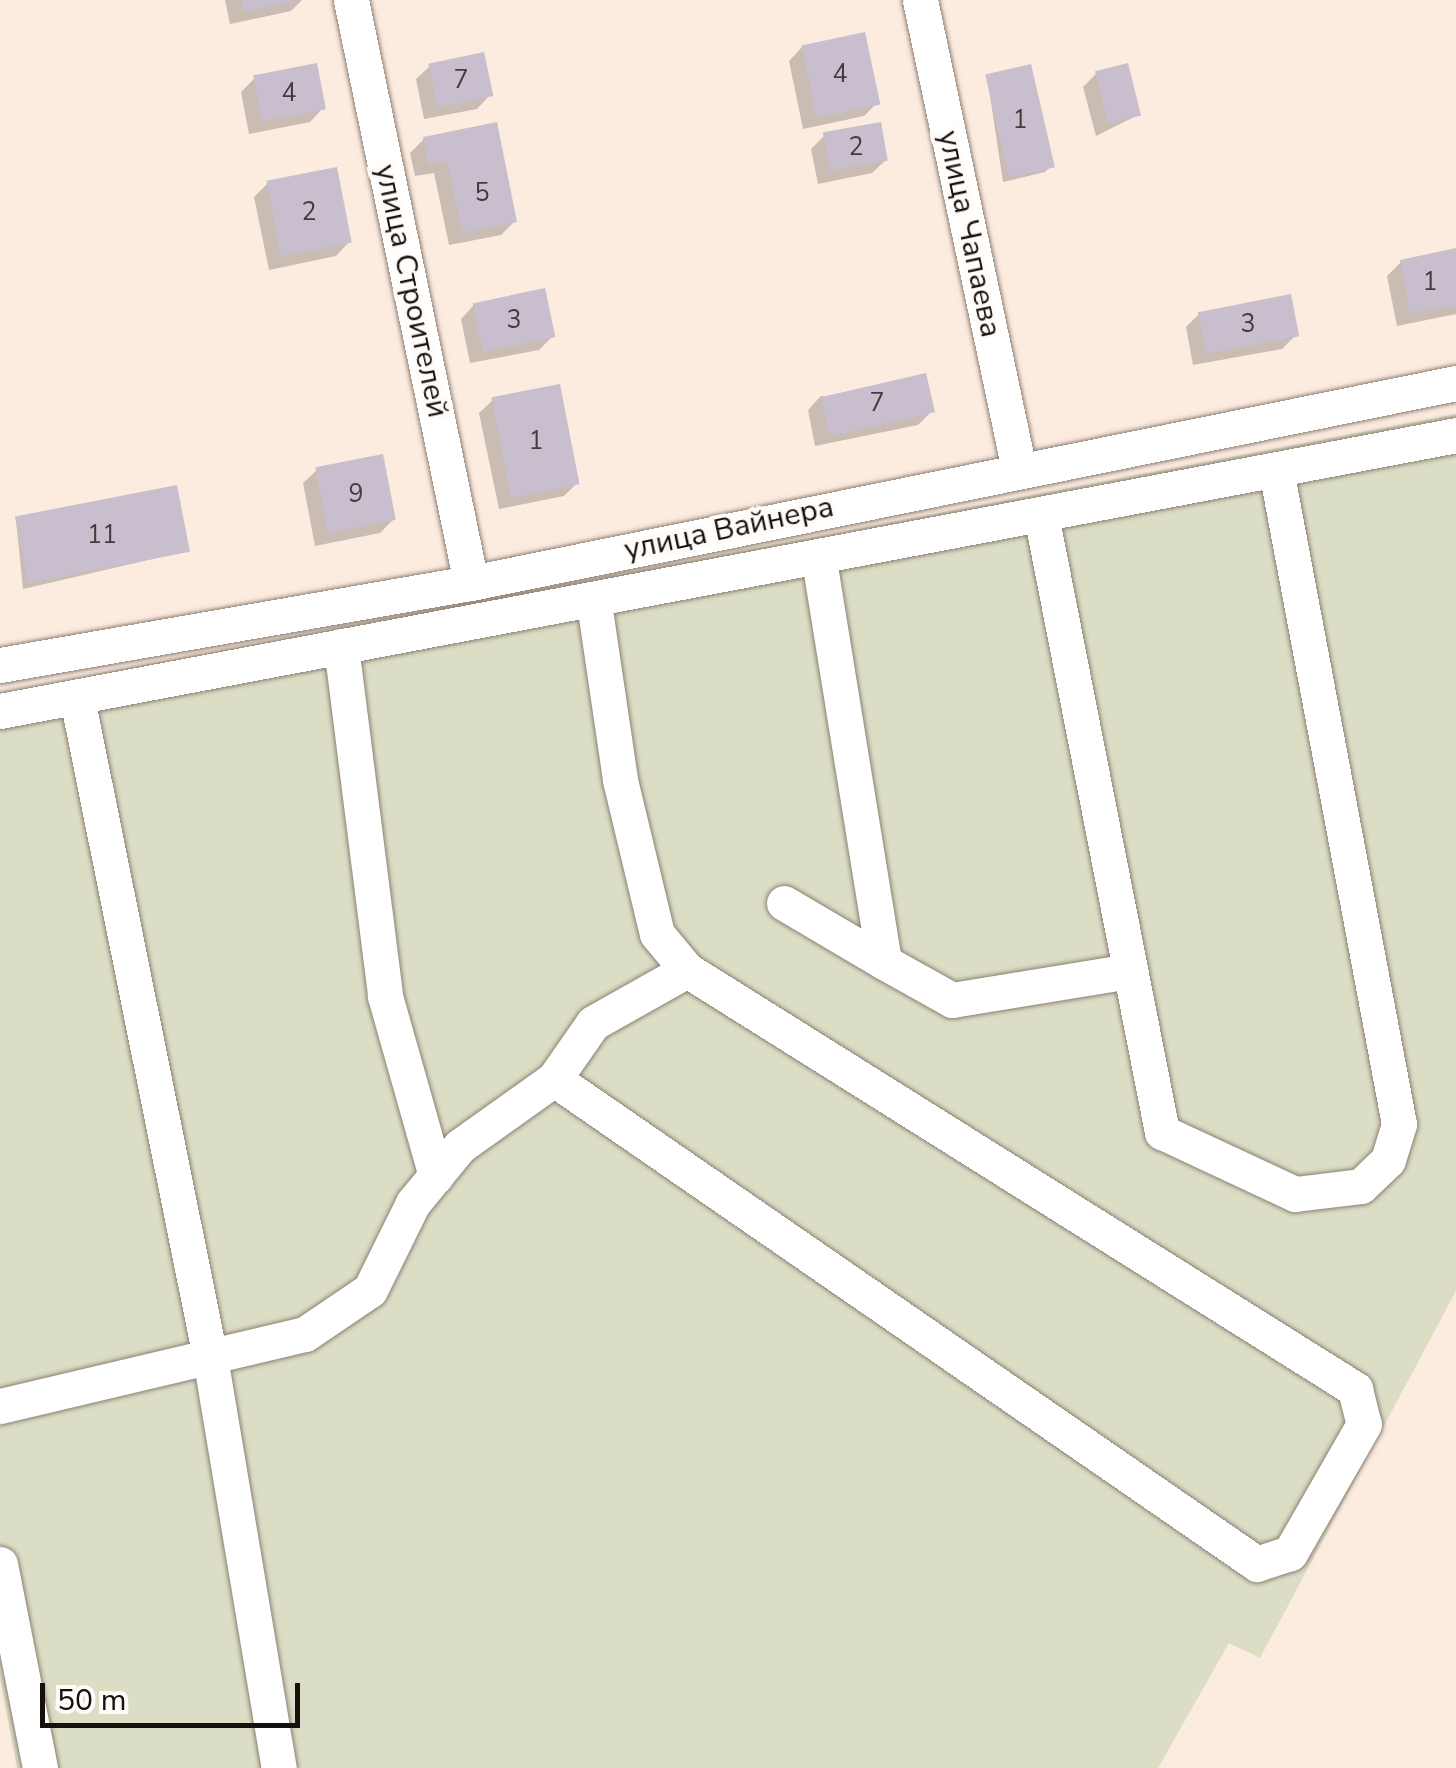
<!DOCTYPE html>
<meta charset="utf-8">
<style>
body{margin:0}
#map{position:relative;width:1456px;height:1768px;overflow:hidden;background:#fcebdf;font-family:"Nunito Sans",sans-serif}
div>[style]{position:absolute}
.green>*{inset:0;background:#dbdec5}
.shadow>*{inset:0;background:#0003}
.building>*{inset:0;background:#c8becd;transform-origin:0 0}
.roads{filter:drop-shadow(0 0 2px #8d7f74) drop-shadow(0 0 2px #8d7f74)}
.minor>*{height:35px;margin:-17.5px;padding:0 17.5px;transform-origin:17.5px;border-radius:17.5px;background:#fff}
span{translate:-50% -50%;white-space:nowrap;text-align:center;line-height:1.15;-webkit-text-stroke:8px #fffbf9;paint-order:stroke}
.number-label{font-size:25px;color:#423c3d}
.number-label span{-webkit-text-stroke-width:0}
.street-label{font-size:30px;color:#16110d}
.scale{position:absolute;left:40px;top:1683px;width:260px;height:45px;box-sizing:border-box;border:5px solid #16110d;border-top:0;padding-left:12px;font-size:30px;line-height:35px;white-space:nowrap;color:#16110d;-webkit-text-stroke:8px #fffbf9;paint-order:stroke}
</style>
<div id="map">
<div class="green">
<i style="clip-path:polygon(1456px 414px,1456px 1291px,1260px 1658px,1229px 1643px,1158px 1768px,17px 1768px,0 1678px,0 693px)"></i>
</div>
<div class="shadow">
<i style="clip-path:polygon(225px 0,302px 0,291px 11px,230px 24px)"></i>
<i style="clip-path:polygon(802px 47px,877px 103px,864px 116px,803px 129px,789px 61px)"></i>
<i style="clip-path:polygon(430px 66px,490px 95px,477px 109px,424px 119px,416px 79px)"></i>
<i style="clip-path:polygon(1097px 73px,1138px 115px,1096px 136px,1083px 87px)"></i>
<i style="clip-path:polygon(987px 76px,1051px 166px,1045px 172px,1003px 182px)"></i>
<i style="clip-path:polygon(254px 79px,323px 108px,310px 122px,249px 134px,241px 92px)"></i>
<i style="clip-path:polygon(824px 136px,886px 160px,872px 173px,818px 184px,811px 149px)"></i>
<i style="clip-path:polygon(424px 139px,514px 222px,501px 235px,449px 245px,434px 173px,415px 176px,410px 153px)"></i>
<i style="clip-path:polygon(267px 184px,349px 242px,336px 256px,269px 270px,254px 197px)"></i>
<i style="clip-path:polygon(1456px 251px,1456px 314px,1397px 326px,1387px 276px,1401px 262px)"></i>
<i style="clip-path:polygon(474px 305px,553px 336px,539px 350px,470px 363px,461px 319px)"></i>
<i style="clip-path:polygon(1199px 314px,1296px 335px,1282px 349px,1193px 365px,1186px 327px)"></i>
<i style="clip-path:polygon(821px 396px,932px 411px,918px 425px,815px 446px,808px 410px)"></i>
<i style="clip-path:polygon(493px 400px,577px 483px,564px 496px,499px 509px,479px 413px)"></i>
<i style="clip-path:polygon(317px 470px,393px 520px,380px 533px,315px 546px,303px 483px)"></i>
<i style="clip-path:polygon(16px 520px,187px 551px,23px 589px)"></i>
</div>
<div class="building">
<i style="clip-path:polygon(241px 0,291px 0,291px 2px,243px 12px)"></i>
<i style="left:865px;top:32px;width:74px;height:65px;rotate:78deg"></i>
<i style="left:484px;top:52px;width:45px;height:57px;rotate:78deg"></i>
<i style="left:317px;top:63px;width:47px;height:65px;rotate:79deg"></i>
<i style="left:1128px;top:63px;width:54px;height:34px;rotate:76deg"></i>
<i style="left:1031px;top:64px;width:106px;height:47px;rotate:77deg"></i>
<i style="clip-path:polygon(497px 122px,517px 222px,462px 233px,447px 161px,428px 164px,423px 137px)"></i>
<i style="left:881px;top:122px;width:39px;height:59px;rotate:80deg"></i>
<i style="left:337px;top:167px;width:77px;height:72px;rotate:79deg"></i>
<i style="clip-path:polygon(1456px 248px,1456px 305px,1410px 314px,1400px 260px)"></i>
<i style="left:545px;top:288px;width:50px;height:74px;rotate:78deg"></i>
<i style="left:1291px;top:294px;width:43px;height:95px;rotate:79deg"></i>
<i style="left:926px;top:373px;width:40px;height:108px;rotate:77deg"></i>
<i style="left:560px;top:384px;width:102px;height:70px;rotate:79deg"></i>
<i style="left:383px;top:454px;width:67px;height:69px;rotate:79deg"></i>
<i style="left:177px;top:485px;width:68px;height:165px;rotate:79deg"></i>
</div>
<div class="roads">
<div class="minor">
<i style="left:351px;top:0;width:595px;rotate:78.37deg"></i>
<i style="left:920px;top:0;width:479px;rotate:78.1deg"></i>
<i style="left:1042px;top:520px;width:624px;rotate:78.91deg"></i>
<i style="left:1162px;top:1132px;width:147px;rotate:25deg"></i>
<i style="left:1295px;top:1194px;width:66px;rotate:-6.9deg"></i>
<i style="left:1361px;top:1186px;width:37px;rotate:-44deg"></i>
<i style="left:1388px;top:1160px;width:38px;rotate:-73deg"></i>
<i style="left:1399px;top:1124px;width:665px;rotate:-100.65deg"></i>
<i style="left:819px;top:560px;width:407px;rotate:80.8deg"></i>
<i style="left:884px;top:962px;width:78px;rotate:29.2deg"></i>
<i style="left:952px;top:1000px;width:180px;rotate:-9.3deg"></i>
<i style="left:594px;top:603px;width:179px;rotate:81.6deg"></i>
<i style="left:620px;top:780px;width:158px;rotate:76.5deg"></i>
<i style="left:657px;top:934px;width:47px;rotate:50.2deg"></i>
<i style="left:341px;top:646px;width:353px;rotate:82.8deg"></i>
<i style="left:385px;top:996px;width:187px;rotate:74.2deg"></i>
<i style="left:0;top:665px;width:478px;rotate:-9.9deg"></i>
<i style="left:471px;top:583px;width:1005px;rotate:-11.48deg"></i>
<i style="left:77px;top:698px;width:672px;rotate:78.59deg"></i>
<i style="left:210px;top:1357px;width:417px;rotate:80.5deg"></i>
<i style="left:0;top:711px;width:1482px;rotate:-10.73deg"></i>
<i style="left:784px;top:903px;width:116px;rotate:30.5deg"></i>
<i style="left:0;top:1406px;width:313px;rotate:-13.3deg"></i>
<i style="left:305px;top:1334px;width:78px;rotate:-34.1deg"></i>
<i style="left:370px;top:1290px;width:97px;rotate:-63.7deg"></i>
<i style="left:413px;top:1203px;width:74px;rotate:-50.5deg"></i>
<i style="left:460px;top:1146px;width:115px;rotate:-35.5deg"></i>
<i style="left:554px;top:1079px;width:68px;rotate:-55.1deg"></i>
<i style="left:593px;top:1023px;width:108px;rotate:-29.4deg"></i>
<i style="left:687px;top:970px;width:789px;rotate:32.1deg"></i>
<i style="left:1355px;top:1389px;width:36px;rotate:76deg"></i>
<i style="left:1364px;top:1424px;width:149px;rotate:119.8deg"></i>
<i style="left:1290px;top:1553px;width:35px;rotate:162deg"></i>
<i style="left:1257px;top:1564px;width:854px;rotate:-145.4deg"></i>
<i style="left:0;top:1564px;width:208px;rotate:78.9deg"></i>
</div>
</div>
<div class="number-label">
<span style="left:840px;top:74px">4</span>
<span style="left:461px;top:80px">7</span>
<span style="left:289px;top:93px">4</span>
<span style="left:1020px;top:120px">1</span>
<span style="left:856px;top:147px">2</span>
<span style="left:482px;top:193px">5</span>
<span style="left:309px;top:212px">2</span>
<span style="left:1430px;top:282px">1</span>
<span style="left:514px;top:320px">3</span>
<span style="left:1248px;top:324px">3</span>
<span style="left:877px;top:403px">7</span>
<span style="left:536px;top:441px">1</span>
<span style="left:356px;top:494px">9</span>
<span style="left:102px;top:535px">11</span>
</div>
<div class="street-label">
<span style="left:969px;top:234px;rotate:78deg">улица Чапаева</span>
<span style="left:411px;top:291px;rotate:78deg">улица Строителей</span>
<span style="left:729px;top:529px;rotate:-12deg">улица Вайнера</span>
</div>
<div class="scale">50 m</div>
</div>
